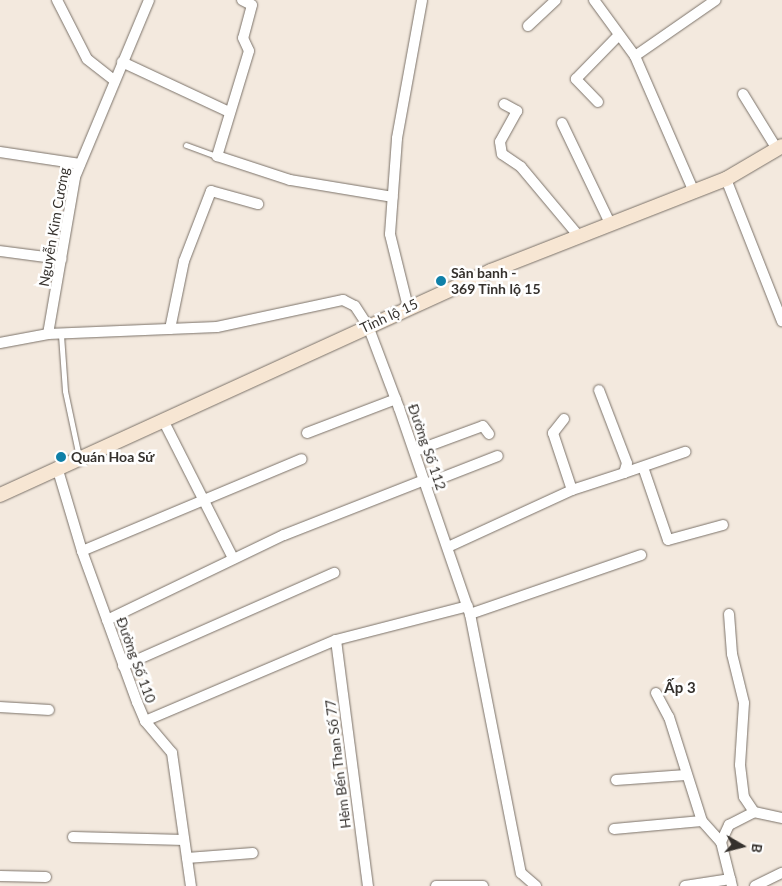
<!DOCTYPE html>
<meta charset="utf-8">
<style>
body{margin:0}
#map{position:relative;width:782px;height:886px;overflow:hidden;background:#f3e9de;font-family:Lato,sans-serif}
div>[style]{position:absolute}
.roads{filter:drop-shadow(0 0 1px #7b7269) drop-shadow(0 0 1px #7b7269)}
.service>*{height:5px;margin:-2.5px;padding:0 2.5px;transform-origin:2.5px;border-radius:2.5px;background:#fff}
.minor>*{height:10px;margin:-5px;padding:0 5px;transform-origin:5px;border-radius:5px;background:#fff}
.secondary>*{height:14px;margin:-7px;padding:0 7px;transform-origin:7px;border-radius:7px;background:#f7e6d3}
.dots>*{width:14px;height:14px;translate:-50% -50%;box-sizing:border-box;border:2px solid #fff;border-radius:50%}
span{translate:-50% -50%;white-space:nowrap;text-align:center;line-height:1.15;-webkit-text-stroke:5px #fff;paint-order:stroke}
.street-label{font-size:14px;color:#35312d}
.poi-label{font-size:14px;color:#35312d;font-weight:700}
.left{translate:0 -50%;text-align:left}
.neighbourhood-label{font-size:15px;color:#35312d;font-weight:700}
.north{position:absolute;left:717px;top:821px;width:50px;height:50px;-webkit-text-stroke:4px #fff;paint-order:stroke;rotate:98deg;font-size:14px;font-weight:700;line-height:20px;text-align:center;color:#35312d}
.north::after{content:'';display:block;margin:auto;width:18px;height:22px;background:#35312d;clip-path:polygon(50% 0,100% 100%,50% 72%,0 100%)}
</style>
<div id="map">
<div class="roads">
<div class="service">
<i style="left:186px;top:145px;width:33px;rotate:20deg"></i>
<i style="left:61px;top:335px;width:56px;rotate:85.9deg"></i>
<i style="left:65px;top:391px;width:67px;rotate:78deg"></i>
</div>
<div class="minor">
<i style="left:57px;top:0;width:66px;rotate:63deg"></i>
<i style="left:87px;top:59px;width:33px;rotate:38deg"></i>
<i style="left:242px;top:0;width:11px;rotate:27deg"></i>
<i style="left:252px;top:5px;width:34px;rotate:105deg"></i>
<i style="left:243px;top:38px;width:14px;rotate:65deg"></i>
<i style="left:249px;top:51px;width:110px;rotate:106.9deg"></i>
<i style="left:217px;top:156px;width:77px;rotate:18.2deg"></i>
<i style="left:290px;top:180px;width:104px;rotate:9.4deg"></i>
<i style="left:594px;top:0;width:69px;rotate:53.8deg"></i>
<i style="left:528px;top:26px;width:38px;rotate:-43deg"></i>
<i style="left:122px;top:62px;width:118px;rotate:25deg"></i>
<i style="left:743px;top:94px;width:65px;rotate:58.3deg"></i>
<i style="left:598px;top:102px;width:32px;rotate:-134deg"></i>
<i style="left:576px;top:79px;width:59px;rotate:-45.7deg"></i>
<i style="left:504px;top:104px;width:15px;rotate:28deg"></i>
<i style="left:517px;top:111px;width:35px;rotate:119deg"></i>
<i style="left:500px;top:142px;width:12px;rotate:81deg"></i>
<i style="left:502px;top:154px;width:23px;rotate:34deg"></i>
<i style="left:521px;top:167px;width:87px;rotate:50.1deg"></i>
<i style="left:562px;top:123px;width:109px;rotate:64.4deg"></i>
<i style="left:0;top:152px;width:81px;rotate:8.5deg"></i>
<i style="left:726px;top:179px;width:153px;rotate:68.5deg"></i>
<i style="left:694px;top:192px;width:148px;rotate:-113.5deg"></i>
<i style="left:635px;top:56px;width:98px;rotate:-34.7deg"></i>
<i style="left:0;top:251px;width:62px;rotate:7.5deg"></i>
<i style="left:408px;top:307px;width:75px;rotate:-103.9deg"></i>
<i style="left:390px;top:234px;width:96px;rotate:-85.8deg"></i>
<i style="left:397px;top:138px;width:140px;rotate:-79.7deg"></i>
<i style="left:170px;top:329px;width:69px;rotate:-78.4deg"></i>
<i style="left:184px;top:261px;width:75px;rotate:-68.9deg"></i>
<i style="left:211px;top:191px;width:49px;rotate:15.5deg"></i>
<i style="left:48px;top:334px;width:169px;rotate:-2.4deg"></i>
<i style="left:217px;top:327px;width:129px;rotate:-12.1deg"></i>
<i style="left:343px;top:300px;width:13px;rotate:27deg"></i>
<i style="left:355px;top:306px;width:24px;rotate:57deg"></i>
<i style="left:368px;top:326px;width:88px;rotate:69.3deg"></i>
<i style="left:399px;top:408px;width:218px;rotate:71deg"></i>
<i style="left:470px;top:614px;width:264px;rotate:78.9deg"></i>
<i style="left:521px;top:873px;width:20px;rotate:41deg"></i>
<i style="left:0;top:343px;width:49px;rotate:-10.6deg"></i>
<i style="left:48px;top:334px;width:159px;rotate:-80.2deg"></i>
<i style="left:75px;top:177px;width:192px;rotate:-67.3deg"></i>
<i style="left:564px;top:419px;width:18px;rotate:128deg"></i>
<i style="left:553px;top:433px;width:60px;rotate:71.6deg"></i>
<i style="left:164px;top:422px;width:153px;rotate:63.1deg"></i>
<i style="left:307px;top:433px;width:95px;rotate:-20.9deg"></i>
<i style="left:415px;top:451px;width:72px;rotate:-20.2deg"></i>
<i style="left:483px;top:426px;width:10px;rotate:53deg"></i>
<i style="left:57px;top:467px;width:88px;rotate:73.4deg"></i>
<i style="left:82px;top:551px;width:161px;rotate:70deg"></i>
<i style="left:137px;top:702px;width:21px;rotate:67deg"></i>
<i style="left:145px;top:721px;width:42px;rotate:49.8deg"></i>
<i style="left:172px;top:753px;width:134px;rotate:81.9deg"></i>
<i style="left:643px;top:467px;width:77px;rotate:71.1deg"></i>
<i style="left:668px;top:540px;width:57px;rotate:-15.3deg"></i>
<i style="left:624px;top:473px;width:65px;rotate:-19deg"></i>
<i style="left:426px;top:484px;width:77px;rotate:-21.3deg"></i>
<i style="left:448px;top:547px;width:136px;rotate:-24.7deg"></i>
<i style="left:572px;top:490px;width:55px;rotate:-18.1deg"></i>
<i style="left:624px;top:473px;width:10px;rotate:-73deg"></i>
<i style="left:627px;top:463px;width:78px;rotate:-111deg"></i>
<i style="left:82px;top:551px;width:238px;rotate:-22.7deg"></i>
<i style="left:470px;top:614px;width:181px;rotate:-19deg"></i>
<i style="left:729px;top:614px;width:40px;rotate:85.7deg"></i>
<i style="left:732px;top:654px;width:50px;rotate:76.2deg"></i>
<i style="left:744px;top:703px;width:62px;rotate:93.7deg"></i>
<i style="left:740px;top:765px;width:32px;rotate:83deg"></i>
<i style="left:744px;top:797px;width:18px;rotate:56deg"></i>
<i style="left:754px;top:812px;width:29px;rotate:12deg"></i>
<i style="left:107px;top:620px;width:196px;rotate:-25.7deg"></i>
<i style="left:284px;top:535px;width:150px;rotate:-21.4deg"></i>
<i style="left:336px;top:640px;width:248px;rotate:82.6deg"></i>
<i style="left:123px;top:666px;width:231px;rotate:-23.8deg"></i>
<i style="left:656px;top:693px;width:27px;rotate:62deg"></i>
<i style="left:669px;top:717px;width:109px;rotate:72.4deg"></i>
<i style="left:702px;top:821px;width:28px;rotate:48deg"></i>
<i style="left:0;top:707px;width:49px;rotate:3.5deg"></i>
<i style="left:145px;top:721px;width:207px;rotate:-23deg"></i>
<i style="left:336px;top:640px;width:136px;rotate:-14.4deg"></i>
<i style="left:616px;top:780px;width:70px;rotate:-4.1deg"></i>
<i style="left:614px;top:829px;width:88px;rotate:-5.2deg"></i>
<i style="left:73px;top:837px;width:111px;rotate:1.5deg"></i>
<i style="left:187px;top:858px;width:66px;rotate:-4.3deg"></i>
<i style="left:0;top:876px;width:46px;rotate:1.2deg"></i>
<i style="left:436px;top:886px;width:47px"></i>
<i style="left:685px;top:886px;width:46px;rotate:-8.8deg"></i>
<i style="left:732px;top:886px;width:45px;rotate:-104deg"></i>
<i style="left:721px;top:842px;width:19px;rotate:-65deg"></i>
<i style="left:729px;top:825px;width:28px;rotate:-27deg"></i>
<i style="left:755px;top:886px;width:30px;rotate:-26deg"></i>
</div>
<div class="secondary">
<i style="left:0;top:495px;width:540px;rotate:-24.52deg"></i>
<i style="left:491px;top:271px;width:252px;rotate:-21.4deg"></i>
<i style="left:726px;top:179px;width:65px;rotate:-30.5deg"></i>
</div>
</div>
<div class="dots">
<i style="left:441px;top:281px;background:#0f80a8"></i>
<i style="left:61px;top:457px;background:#0f80a8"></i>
</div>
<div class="street-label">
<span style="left:54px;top:227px;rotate:-80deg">Nguyễn Kim Cương</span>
<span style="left:389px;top:316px;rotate:-25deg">Tỉnh lộ 15</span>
<span style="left:427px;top:447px;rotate:71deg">Đường Số 112</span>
<span style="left:136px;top:660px;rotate:70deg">Đường Số 110</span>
<span style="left:338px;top:764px;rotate:-97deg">Hẻm Bến Than Số 77</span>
</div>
<div class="poi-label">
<span class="left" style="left:451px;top:281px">Sân banh -<br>369 Tỉnh lộ 15</span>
<span class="left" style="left:71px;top:457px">Quán Hoa Sứ</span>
</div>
<div class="neighbourhood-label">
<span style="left:680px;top:688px">Ấp 3</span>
</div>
<div class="north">B</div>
</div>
